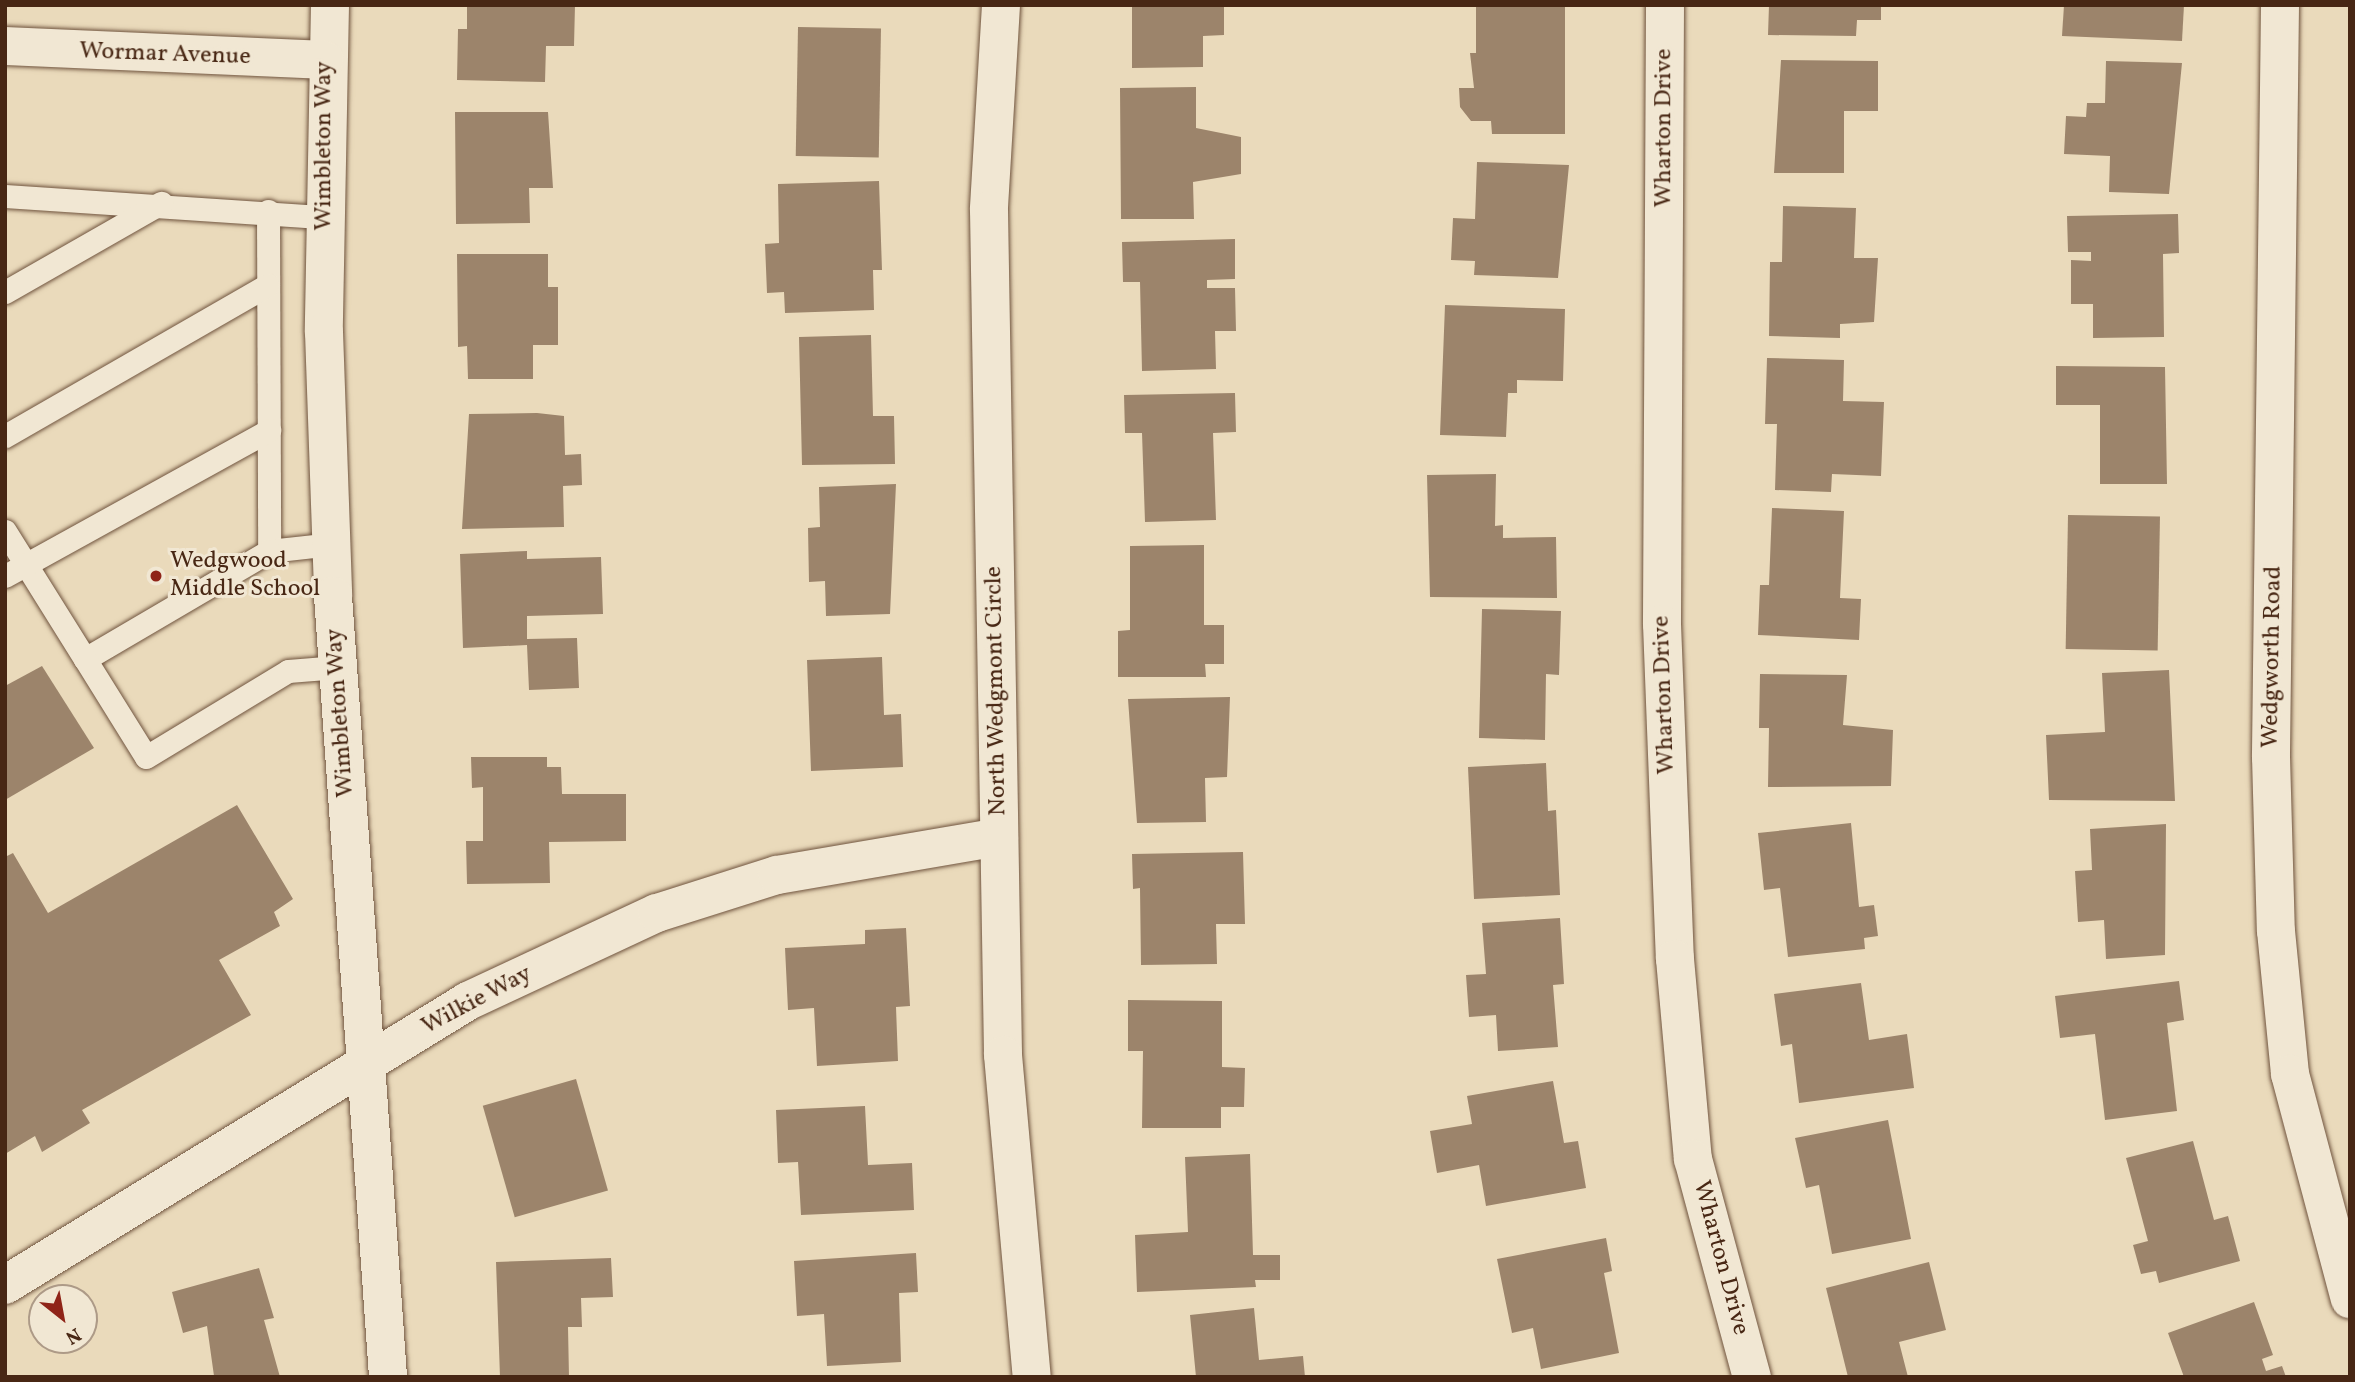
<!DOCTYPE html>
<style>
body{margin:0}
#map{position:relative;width:2355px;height:1382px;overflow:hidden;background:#eadabb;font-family:Vollkorn,serif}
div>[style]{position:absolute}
.building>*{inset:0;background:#9c846b;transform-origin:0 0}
.roads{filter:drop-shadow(0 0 2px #70543e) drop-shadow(0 0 2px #70543e)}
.service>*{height:23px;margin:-11.5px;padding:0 11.5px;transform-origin:11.5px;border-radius:11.5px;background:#f1e7d3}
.minor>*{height:38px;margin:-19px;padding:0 19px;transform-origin:19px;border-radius:19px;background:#f1e7d3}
.tertiary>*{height:38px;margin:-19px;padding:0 19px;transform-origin:19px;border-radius:19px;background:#f1e7d3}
.dots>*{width:19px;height:19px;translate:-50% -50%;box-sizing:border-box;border:4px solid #f1e7d3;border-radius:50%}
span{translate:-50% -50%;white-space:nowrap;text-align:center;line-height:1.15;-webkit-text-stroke:6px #f1e7d3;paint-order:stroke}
.street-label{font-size:24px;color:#482714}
.poi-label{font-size:24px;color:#482714}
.left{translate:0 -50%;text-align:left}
.frame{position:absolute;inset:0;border:7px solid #482714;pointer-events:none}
.north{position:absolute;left:28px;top:1284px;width:70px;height:70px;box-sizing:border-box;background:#f1e7d3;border:2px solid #ad9a87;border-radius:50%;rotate:149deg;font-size:19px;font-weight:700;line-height:28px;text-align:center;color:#482714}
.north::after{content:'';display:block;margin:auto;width:24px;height:32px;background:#8f2418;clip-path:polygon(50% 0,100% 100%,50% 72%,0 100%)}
</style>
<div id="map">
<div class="building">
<i style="clip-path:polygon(467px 5px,575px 5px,574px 46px,546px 46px,545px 82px,457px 80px,458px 29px,467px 29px)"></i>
<i style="clip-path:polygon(1132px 5px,1224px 5px,1224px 35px,1203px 36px,1203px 67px,1132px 68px)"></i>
<i style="clip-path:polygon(1476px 5px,1565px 5px,1565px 134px,1492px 134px,1491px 121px,1471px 121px,1460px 107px,1459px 88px,1474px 88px,1470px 53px,1476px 53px)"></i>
<i style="clip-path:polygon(1769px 5px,1881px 5px,1881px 20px,1857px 20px,1856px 36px,1768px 35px)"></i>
<i style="clip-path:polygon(2064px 5px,2184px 5px,2182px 41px,2062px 36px)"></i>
<i style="left:798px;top:27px;width:83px;height:129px;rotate:1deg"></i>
<i style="clip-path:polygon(1781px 60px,1878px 61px,1878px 111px,1844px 111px,1844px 173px,1774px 173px)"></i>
<i style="clip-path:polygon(2106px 61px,2182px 63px,2169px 194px,2109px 192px,2110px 156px,2064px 154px,2066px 116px,2086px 117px,2087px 103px,2105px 103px)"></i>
<i style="clip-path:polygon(1196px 87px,1196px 128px,1241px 137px,1241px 174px,1193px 182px,1194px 219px,1121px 219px,1120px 88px)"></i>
<i style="clip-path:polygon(455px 112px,548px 112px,553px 188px,529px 188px,530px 223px,456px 224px)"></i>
<i style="clip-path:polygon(1477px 162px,1569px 165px,1558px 278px,1474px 275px,1475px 261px,1451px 260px,1453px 218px,1475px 219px)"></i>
<i style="clip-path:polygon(879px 181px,882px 270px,873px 270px,874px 310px,785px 313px,784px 292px,767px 293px,765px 244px,779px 243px,778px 184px)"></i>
<i style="clip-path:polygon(1783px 206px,1856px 208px,1854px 258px,1878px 258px,1874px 322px,1840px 324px,1840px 338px,1769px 336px,1770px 262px,1782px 262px)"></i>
<i style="clip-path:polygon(2178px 214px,2179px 253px,2163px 254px,2164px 337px,2093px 338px,2093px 304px,2071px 304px,2071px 260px,2091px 261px,2091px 252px,2068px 252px,2067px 216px)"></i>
<i style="clip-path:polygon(1235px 239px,1235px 279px,1207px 280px,1207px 288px,1235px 288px,1236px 331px,1215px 331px,1216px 369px,1142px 371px,1140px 282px,1123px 282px,1122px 242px)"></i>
<i style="clip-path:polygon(457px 254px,548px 254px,548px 287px,558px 287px,558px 345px,533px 345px,533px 379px,468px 379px,467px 346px,458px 347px)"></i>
<i style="clip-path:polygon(1445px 305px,1565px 309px,1563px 381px,1517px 380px,1517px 393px,1508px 393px,1506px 437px,1440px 435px)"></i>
<i style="clip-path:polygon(871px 335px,873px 416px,894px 416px,895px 464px,802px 465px,799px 337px)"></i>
<i style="clip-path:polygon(1767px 358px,1844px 360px,1843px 401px,1884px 402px,1881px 476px,1832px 474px,1831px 492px,1775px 490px,1777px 424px,1765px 424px)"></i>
<i style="clip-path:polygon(2056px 366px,2165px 367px,2167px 484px,2100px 484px,2100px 405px,2056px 405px)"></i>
<i style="clip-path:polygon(1235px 393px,1236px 432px,1213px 433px,1216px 520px,1145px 522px,1142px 433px,1125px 433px,1124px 395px)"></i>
<i style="clip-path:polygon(537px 413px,564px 416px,565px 455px,581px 454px,582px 485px,563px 486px,564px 527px,462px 529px,469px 414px)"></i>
<i style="clip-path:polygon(1496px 474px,1495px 526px,1503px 525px,1503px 538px,1556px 537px,1557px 598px,1430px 597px,1427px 475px)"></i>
<i style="clip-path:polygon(896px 484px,890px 614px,826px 616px,825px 581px,809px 582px,808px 528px,820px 527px,819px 487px)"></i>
<i style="clip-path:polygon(1772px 508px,1844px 511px,1840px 598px,1861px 599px,1859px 640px,1758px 635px,1760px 585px,1769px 585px)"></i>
<i style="left:2068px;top:515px;width:92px;height:134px;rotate:1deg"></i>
<i style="clip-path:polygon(1204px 545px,1204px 625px,1224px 625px,1224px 664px,1205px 664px,1206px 677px,1118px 677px,1118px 631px,1130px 630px,1130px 546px)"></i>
<i style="clip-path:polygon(527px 551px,527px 559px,601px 557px,603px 614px,527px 616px,527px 639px,577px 638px,579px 688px,529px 690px,527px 645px,463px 648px,460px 554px)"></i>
<i style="clip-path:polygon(1482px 609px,1561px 611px,1559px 675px,1546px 674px,1545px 740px,1479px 738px)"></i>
<i style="clip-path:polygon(882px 657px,884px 715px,901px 714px,903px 767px,811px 771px,807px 660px)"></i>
<i style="clip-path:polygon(42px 666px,94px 748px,5px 800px,5px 686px)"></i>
<i style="clip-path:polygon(2169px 670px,2175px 801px,2049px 800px,2046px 735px,2105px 732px,2102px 673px)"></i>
<i style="clip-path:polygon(1760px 674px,1847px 675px,1843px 725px,1893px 730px,1891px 786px,1768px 787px,1769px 728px,1759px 728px)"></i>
<i style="clip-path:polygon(1230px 697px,1227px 777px,1205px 778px,1206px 822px,1137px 823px,1128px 699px)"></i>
<i style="clip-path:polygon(471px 757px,547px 757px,547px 767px,561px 767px,562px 794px,626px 794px,626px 841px,549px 842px,550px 883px,467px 884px,466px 841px,483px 841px,483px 787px,472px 788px)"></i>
<i style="clip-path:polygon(1546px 763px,1548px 811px,1556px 810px,1560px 895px,1474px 899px,1468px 767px)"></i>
<i style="clip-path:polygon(237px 805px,293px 899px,274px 912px,280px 926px,219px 960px,251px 1015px,82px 1110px,90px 1123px,42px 1152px,35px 1136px,5px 1154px,5px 857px,13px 853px,48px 913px)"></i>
<i style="clip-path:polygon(1851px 823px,1859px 907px,1874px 905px,1878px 936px,1864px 938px,1865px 949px,1788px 957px,1780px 888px,1764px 890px,1758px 833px)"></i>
<i style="clip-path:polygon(2166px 824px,2165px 955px,2106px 959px,2104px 920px,2078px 922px,2075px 871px,2092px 870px,2090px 829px)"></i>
<i style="clip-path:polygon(1243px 852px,1245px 924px,1216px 924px,1217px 964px,1141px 965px,1140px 888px,1133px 889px,1132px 854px)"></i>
<i style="clip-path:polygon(1560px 918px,1564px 984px,1553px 985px,1558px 1047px,1498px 1051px,1496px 1015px,1469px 1017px,1466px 975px,1486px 974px,1482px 923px)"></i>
<i style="clip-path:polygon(906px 928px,910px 1006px,896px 1007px,898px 1061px,817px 1066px,814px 1008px,788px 1010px,785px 948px,865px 944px,865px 930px)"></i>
<i style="clip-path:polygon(2179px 981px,2184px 1020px,2167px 1023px,2177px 1111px,2105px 1120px,2095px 1034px,2060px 1038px,2055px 996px)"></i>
<i style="clip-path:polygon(1861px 983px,1869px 1040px,1907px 1034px,1914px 1088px,1799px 1103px,1792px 1044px,1781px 1046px,1774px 994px)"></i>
<i style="clip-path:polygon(1128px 1000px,1222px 1001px,1222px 1067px,1245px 1068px,1244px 1107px,1221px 1107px,1221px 1128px,1142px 1128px,1143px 1051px,1128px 1051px)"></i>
<i style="left:576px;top:1079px;width:116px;height:97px;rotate:74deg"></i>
<i style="clip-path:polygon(1553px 1081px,1564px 1143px,1578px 1141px,1586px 1188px,1486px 1206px,1479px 1165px,1437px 1173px,1430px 1131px,1472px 1124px,1467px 1096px)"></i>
<i style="clip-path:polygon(865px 1106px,868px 1165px,912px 1163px,914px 1210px,801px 1215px,798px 1162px,778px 1163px,776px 1110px)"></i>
<i style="clip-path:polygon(1888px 1120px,1911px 1239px,1832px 1254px,1819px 1185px,1806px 1188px,1795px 1138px)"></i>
<i style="clip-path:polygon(2193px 1141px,2214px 1220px,2228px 1216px,2240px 1261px,2159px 1283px,2156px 1271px,2141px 1274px,2133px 1245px,2148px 1241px,2126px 1158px)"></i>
<i style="clip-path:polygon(1250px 1154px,1253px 1255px,1280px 1255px,1280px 1280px,1255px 1280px,1256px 1287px,1137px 1292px,1135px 1235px,1188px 1232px,1185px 1157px)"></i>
<i style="clip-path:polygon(1606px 1238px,1612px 1271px,1604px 1273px,1619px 1353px,1541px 1369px,1533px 1328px,1512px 1333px,1497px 1259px)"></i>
<i style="clip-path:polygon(916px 1253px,918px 1292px,899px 1293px,901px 1362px,827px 1366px,824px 1314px,797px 1316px,794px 1261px)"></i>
<i style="clip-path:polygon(611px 1258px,613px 1297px,581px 1298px,582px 1327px,568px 1327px,569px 1377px,500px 1377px,496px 1262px)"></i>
<i style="clip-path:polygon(1929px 1262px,1946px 1330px,1899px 1342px,1908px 1377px,1848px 1377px,1826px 1288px)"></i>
<i style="clip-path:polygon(259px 1268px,274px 1318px,264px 1320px,280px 1377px,214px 1376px,207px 1326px,183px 1333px,172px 1292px)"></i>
<i style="clip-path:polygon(2254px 1302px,2273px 1355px,2262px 1359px,2266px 1371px,2282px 1366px,2286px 1377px,2184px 1377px,2168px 1333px)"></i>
<i style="clip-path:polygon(1254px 1308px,1259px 1360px,1303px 1356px,1305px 1377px,1196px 1377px,1190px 1315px)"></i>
</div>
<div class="roads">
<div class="service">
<i style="left:5px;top:196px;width:320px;rotate:3.8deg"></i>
<i style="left:268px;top:211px;width:340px;rotate:89.8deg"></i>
<i style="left:269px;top:551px;width:62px;rotate:-6.4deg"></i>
<i style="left:5px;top:292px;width:180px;rotate:-29.7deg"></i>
<i style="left:5px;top:436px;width:303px;rotate:-29.9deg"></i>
<i style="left:5px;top:531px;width:151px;rotate:58deg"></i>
<i style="left:85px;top:659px;width:213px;rotate:-30.4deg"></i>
<i style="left:5px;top:576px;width:302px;rotate:-28.9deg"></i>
<i style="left:85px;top:659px;width:115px;rotate:58.1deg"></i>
<i style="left:146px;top:757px;width:166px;rotate:-31.2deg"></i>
<i style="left:288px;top:671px;width:50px;rotate:-4.6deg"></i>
</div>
<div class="minor">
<i style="left:330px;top:5px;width:327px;rotate:91.1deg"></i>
<i style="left:324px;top:332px;width:264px;rotate:88deg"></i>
<i style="left:333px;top:596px;width:783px;rotate:85.97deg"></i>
<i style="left:1665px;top:5px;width:619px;rotate:90.28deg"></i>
<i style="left:1662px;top:624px;width:335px;rotate:87.8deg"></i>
<i style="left:1675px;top:959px;width:201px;rotate:84.9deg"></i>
<i style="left:1693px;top:1159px;width:226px;rotate:74.9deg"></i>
<i style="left:2280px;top:5px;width:752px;rotate:90.69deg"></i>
<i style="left:2271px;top:757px;width:174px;rotate:88.4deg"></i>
<i style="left:2276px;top:931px;width:144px;rotate:84.4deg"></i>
<i style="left:2290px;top:1074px;width:233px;rotate:75.1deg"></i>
<i style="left:5px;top:46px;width:320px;rotate:2.5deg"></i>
<i style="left:5px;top:1285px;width:543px;rotate:-31.52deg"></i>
<i style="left:468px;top:1001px;width:208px;rotate:-25deg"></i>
<i style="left:657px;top:913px;width:126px;rotate:-17.6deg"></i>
<i style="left:777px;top:875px;width:225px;rotate:-9.7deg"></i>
</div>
<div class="tertiary">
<i style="left:1001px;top:5px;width:205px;rotate:93.4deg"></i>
<i style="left:989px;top:210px;width:845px;rotate:89.05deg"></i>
<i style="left:1003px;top:1055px;width:323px;rotate:84.9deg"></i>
</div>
</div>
<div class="dots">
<i style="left:156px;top:576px;background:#8f2418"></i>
</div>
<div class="street-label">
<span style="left:165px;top:55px;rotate:2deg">Wormar Avenue</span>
<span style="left:1665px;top:128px;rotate:-90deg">Wharton Drive</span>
<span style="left:325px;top:146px;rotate:-90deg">Wimbleton Way</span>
<span style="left:2273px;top:657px;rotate:-89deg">Wedgworth Road</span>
<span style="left:997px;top:691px;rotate:-91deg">North Wedgmont Circle</span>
<span style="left:1665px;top:695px;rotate:-92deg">Wharton Drive</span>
<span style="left:341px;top:713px;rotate:-94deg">Wimbleton Way</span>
<span style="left:477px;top:1001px;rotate:-28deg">Wilkie Way</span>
<span style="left:1720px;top:1258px;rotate:75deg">Wharton Drive</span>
</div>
<div class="poi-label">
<span class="left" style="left:170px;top:576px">Wedgwood<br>Middle School</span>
</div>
<div class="frame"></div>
<div class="north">N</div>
</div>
